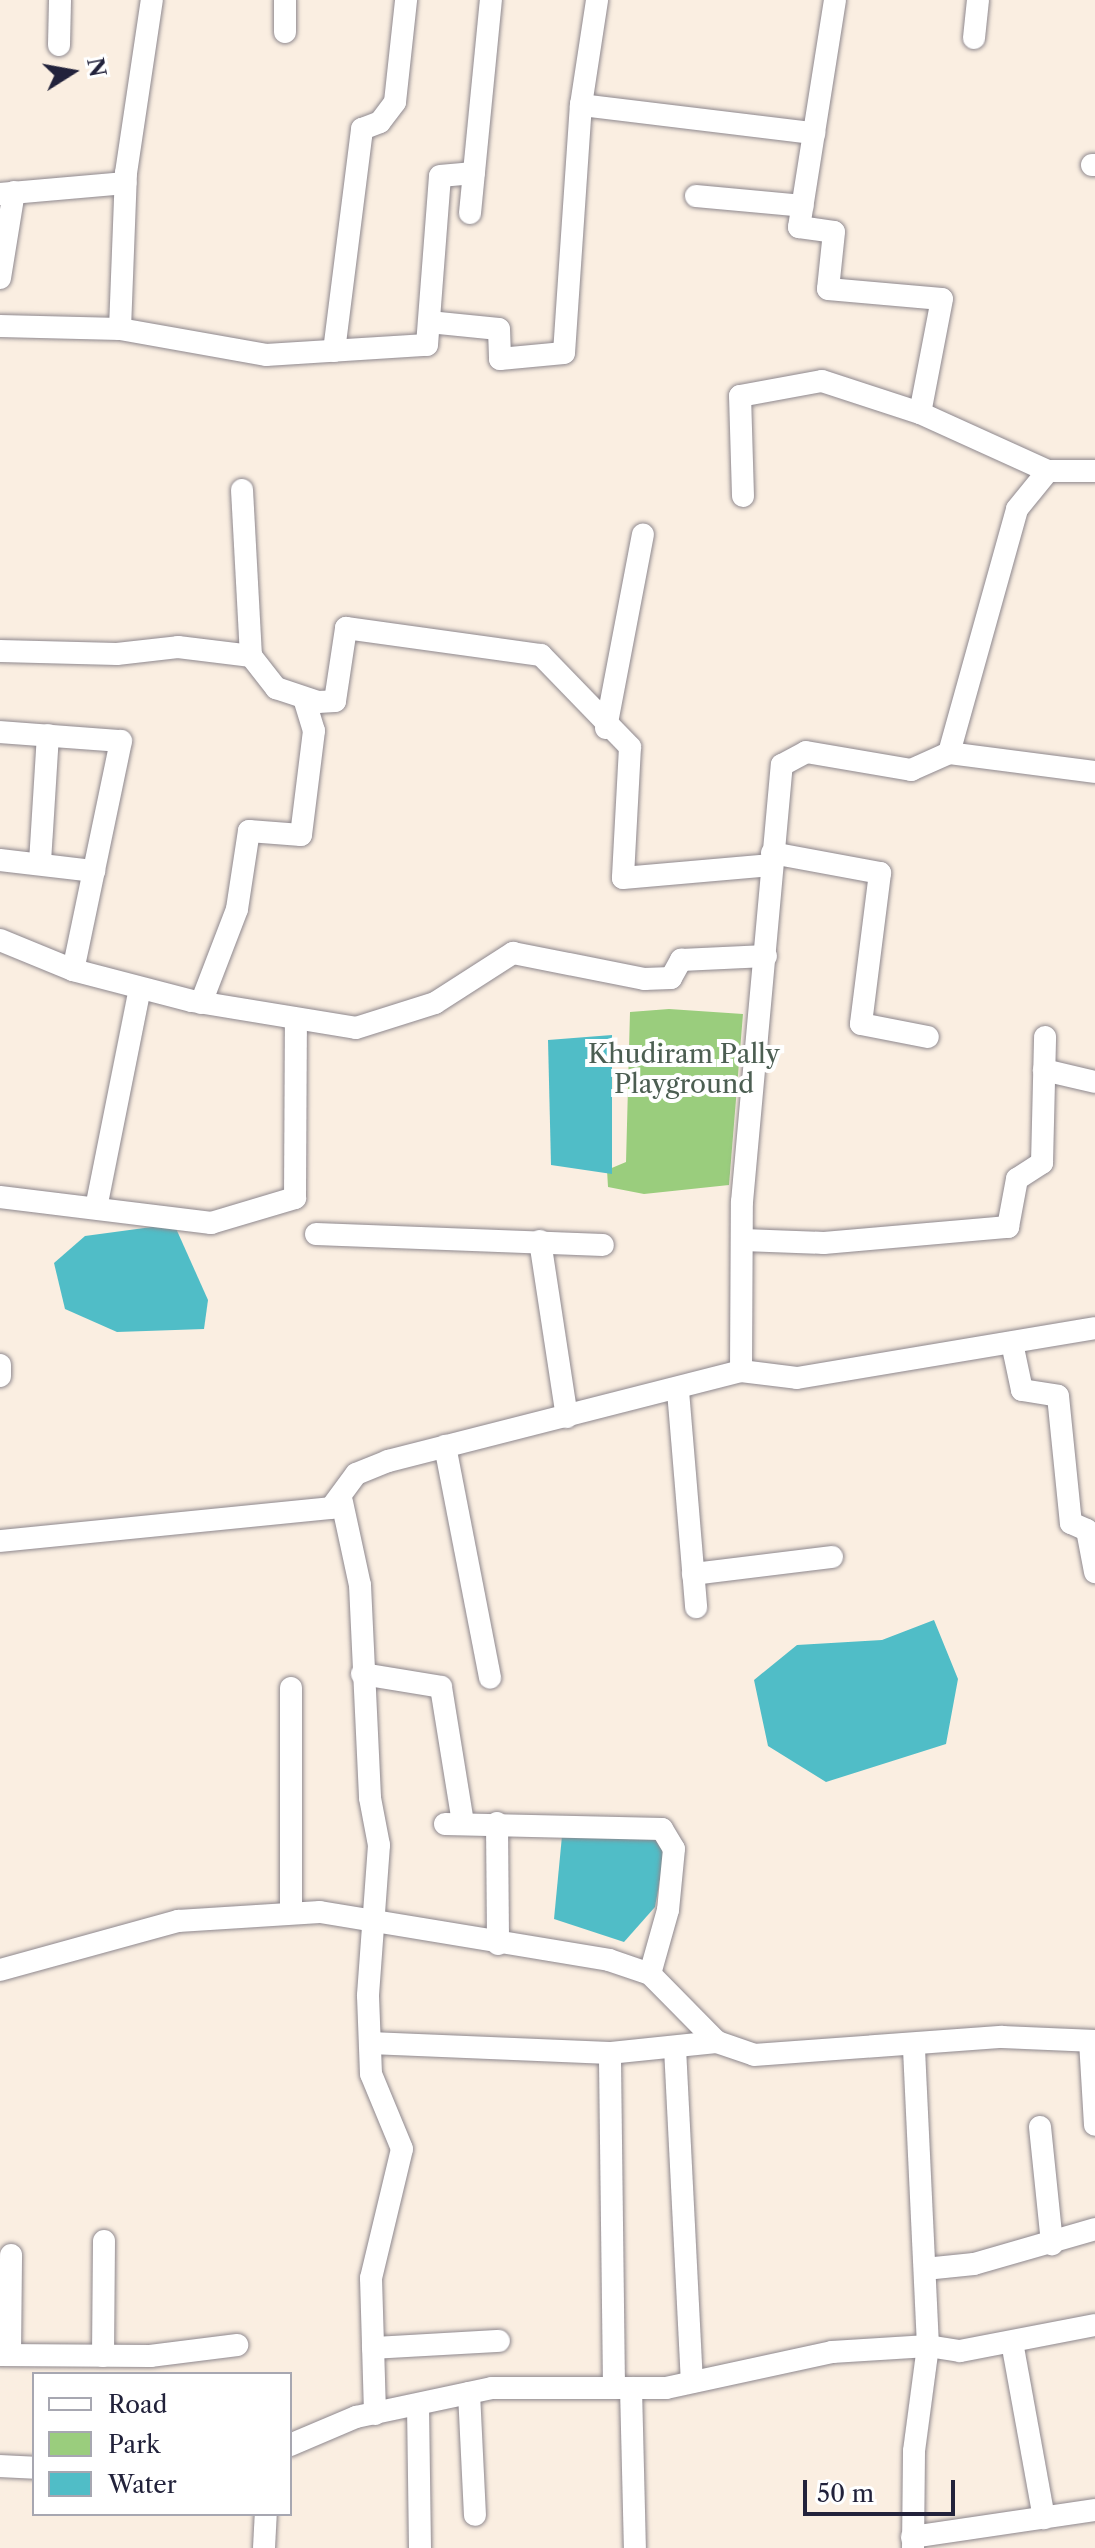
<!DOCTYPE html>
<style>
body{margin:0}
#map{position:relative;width:1095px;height:2548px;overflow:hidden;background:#faeee1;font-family:"Libre Caslon Text",serif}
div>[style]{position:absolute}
.green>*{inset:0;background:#9acd7d}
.water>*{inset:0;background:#50bdc7}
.roads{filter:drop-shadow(0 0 2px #8e888e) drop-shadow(0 0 2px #8e888e)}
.minor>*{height:22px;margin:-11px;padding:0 11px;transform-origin:11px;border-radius:11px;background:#fff}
span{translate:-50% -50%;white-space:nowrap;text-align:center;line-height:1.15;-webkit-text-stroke:8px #fff;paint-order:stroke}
.park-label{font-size:26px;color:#4c5e52}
.legend{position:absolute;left:32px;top:2372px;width:260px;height:144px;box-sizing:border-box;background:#fff;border:2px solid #a7a7b1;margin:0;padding:10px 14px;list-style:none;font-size:24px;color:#22223b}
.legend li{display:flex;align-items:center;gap:16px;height:40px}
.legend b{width:40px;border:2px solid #a7a7b1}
.north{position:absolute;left:32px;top:32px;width:80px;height:80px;-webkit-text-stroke:6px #fff;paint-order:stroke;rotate:79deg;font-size:22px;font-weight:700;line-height:32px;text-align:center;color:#22223b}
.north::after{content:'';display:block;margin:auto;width:28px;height:36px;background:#22223b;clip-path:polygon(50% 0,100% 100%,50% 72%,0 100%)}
.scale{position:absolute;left:803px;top:2480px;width:152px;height:36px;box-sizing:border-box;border:4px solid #22223b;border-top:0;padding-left:10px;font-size:24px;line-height:28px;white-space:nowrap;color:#22223b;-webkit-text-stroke:6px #fff;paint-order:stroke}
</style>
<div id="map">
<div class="green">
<i style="clip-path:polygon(669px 1009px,743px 1014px,729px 1185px,644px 1194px,608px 1187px,607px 1170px,626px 1162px,630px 1012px)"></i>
</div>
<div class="water">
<i style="clip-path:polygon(612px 1035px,612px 1174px,551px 1165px,548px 1040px)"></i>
<i style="clip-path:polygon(174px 1224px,208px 1300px,204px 1329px,117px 1332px,65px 1309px,54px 1263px,85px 1236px)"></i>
<i style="clip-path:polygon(934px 1620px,958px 1679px,946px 1744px,826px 1782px,768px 1746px,754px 1680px,797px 1645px,882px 1640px)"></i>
<i style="clip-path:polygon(562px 1836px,667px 1840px,655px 1907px,624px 1942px,554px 1919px)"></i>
</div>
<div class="roads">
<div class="minor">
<i style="left:835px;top:0;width:230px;rotate:99deg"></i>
<i style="left:799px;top:227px;width:35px;rotate:8deg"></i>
<i style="left:834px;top:232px;width:57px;rotate:96deg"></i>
<i style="left:828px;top:289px;width:114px;rotate:5deg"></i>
<i style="left:942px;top:299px;width:116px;rotate:100.9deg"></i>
<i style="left:285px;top:32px;width:32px;rotate:-90deg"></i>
<i style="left:974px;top:38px;width:38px;rotate:-84deg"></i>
<i style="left:59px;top:45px;width:45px;rotate:-88.7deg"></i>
<i style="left:581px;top:105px;width:235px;rotate:6.9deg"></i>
<i style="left:1092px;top:165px;width:3px"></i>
<i style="left:0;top:194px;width:126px;rotate:-5deg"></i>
<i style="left:696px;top:196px;width:107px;rotate:5.3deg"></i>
<i style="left:470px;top:213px;width:214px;rotate:-84.4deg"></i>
<i style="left:0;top:278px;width:87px;rotate:-80.8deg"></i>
<i style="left:429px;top:322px;width:70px;rotate:5.7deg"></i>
<i style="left:499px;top:329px;width:30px;rotate:88deg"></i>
<i style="left:500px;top:359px;width:64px;rotate:-5.4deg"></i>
<i style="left:564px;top:353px;width:249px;rotate:-86.1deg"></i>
<i style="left:581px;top:105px;width:106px;rotate:-81.3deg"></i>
<i style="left:0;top:326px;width:120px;rotate:1.4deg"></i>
<i style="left:120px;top:329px;width:148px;rotate:10.1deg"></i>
<i style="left:266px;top:355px;width:161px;rotate:-3.6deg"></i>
<i style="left:427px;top:345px;width:169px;rotate:-85.6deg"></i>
<i style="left:440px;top:176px;width:34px;rotate:-5deg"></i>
<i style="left:120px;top:329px;width:156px;rotate:-87.8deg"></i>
<i style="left:126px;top:173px;width:175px;rotate:-81.5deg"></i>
<i style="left:334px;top:351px;width:224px;rotate:-82.8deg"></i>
<i style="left:362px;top:129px;width:19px;rotate:-21deg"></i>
<i style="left:380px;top:122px;width:25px;rotate:-53deg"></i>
<i style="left:395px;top:102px;width:103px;rotate:-83.8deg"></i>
<i style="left:242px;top:490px;width:166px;rotate:86.9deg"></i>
<i style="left:743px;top:496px;width:100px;rotate:-91.7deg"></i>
<i style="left:740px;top:396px;width:83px;rotate:-10.4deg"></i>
<i style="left:822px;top:381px;width:103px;rotate:18.1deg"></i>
<i style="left:920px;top:413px;width:141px;rotate:24.4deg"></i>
<i style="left:0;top:651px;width:117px;rotate:1.5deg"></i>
<i style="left:117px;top:654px;width:61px;rotate:-6.5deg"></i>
<i style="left:178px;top:647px;width:74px;rotate:7deg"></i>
<i style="left:251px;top:656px;width:41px;rotate:52deg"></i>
<i style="left:276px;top:688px;width:44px;rotate:18.4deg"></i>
<i style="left:318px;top:702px;width:17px;rotate:-3deg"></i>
<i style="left:335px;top:701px;width:74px;rotate:-81.4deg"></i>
<i style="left:346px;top:628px;width:197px;rotate:7.9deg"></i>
<i style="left:541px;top:655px;width:128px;rotate:45.9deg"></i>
<i style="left:630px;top:747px;width:131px;rotate:93.1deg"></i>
<i style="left:623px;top:878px;width:149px;rotate:-5deg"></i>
<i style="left:606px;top:728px;width:197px;rotate:-79.2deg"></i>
<i style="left:0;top:732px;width:121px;rotate:4.3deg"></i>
<i style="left:121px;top:741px;width:234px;rotate:101.8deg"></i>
<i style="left:949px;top:753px;width:147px;rotate:7.4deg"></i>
<i style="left:772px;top:853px;width:110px;rotate:10.5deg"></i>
<i style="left:880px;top:873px;width:152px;rotate:97.2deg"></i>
<i style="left:861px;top:1024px;width:68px;rotate:11deg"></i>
<i style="left:0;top:860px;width:95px;rotate:6.7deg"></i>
<i style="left:40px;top:862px;width:127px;rotate:-86.4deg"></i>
<i style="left:0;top:940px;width:79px;rotate:22.3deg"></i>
<i style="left:73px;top:970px;width:123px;rotate:14.6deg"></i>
<i style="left:192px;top:1001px;width:166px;rotate:9.3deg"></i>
<i style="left:356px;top:1028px;width:83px;rotate:-17.6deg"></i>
<i style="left:435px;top:1003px;width:93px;rotate:-32.7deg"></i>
<i style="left:513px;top:953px;width:134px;rotate:11.2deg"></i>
<i style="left:644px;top:979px;width:27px;rotate:-2deg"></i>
<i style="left:671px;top:978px;width:21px;rotate:-61deg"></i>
<i style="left:681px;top:960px;width:85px;rotate:-2.7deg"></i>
<i style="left:201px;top:1003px;width:101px;rotate:-69deg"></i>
<i style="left:237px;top:909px;width:79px;rotate:-81.3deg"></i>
<i style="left:249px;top:831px;width:52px;rotate:4.4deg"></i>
<i style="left:301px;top:835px;width:105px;rotate:-82.9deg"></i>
<i style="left:314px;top:731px;width:34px;rotate:-107deg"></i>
<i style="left:1044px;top:1070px;width:52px;rotate:13.2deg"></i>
<i style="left:0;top:1197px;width:213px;rotate:7deg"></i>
<i style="left:211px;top:1223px;width:88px;rotate:-16.6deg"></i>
<i style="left:295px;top:1198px;width:174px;rotate:-89.7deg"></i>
<i style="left:96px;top:1208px;width:224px;rotate:-78.7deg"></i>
<i style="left:316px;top:1234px;width:287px;rotate:2.2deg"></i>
<i style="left:743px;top:1240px;width:81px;rotate:2.1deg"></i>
<i style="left:824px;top:1243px;width:185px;rotate:-5deg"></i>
<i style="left:1008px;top:1227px;width:49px;rotate:-79.4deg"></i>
<i style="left:1017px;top:1179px;width:30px;rotate:-33deg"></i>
<i style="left:1042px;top:1163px;width:126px;rotate:-88.6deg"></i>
<i style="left:540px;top:1241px;width:178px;rotate:81.3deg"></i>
<i style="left:1012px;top:1343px;width:48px;rotate:78deg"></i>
<i style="left:1022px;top:1390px;width:36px;rotate:9deg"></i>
<i style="left:1058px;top:1396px;width:128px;rotate:84.2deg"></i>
<i style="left:1071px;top:1523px;width:17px;rotate:24deg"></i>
<i style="left:1087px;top:1530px;width:43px;rotate:79.2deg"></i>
<i style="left:0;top:1365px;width:11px;rotate:90deg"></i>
<i style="left:741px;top:1371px;width:56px;rotate:7.1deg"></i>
<i style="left:797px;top:1378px;width:302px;rotate:-9.5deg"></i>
<i style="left:678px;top:1391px;width:217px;rotate:85.2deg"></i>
<i style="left:445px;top:1446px;width:236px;rotate:79deg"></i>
<i style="left:342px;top:1502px;width:85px;rotate:77.8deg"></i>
<i style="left:360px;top:1585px;width:213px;rotate:87.3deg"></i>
<i style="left:370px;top:1798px;width:48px;rotate:79.2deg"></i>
<i style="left:379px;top:1845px;width:151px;rotate:94.2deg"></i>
<i style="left:368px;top:1996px;width:78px;rotate:87.8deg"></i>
<i style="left:371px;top:2074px;width:81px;rotate:67.5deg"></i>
<i style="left:402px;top:2149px;width:133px;rotate:103.5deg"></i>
<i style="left:371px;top:2278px;width:136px;rotate:88.3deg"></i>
<i style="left:0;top:1541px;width:333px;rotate:-5.7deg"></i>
<i style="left:331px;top:1508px;width:42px;rotate:-53.7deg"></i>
<i style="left:356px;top:1474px;width:35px;rotate:-22deg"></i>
<i style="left:388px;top:1461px;width:364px;rotate:-14.3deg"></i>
<i style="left:741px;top:1371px;width:169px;rotate:-89.7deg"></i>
<i style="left:742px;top:1202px;width:439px;rotate:-84.8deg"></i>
<i style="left:782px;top:765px;width:27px;rotate:-28deg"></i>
<i style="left:806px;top:752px;width:107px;rotate:9.7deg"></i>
<i style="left:911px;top:770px;width:42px;rotate:-24.1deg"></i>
<i style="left:949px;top:753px;width:253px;rotate:-74.4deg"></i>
<i style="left:1017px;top:509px;width:49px;rotate:-50.8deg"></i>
<i style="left:1048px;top:471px;width:47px"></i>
<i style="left:693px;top:1574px;width:140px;rotate:-7deg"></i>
<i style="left:362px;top:1674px;width:80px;rotate:9.3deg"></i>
<i style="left:441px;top:1687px;width:138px;rotate:80.8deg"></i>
<i style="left:497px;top:1823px;width:121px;rotate:89.5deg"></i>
<i style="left:445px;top:1824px;width:217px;rotate:1.3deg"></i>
<i style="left:662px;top:1829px;width:23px;rotate:59deg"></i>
<i style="left:674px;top:1849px;width:61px;rotate:95.6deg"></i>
<i style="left:668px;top:1910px;width:66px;rotate:105.7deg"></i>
<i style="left:291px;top:1913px;width:225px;rotate:-90deg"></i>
<i style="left:0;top:1970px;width:185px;rotate:-15.4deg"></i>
<i style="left:178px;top:1921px;width:142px;rotate:-3.6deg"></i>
<i style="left:320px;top:1912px;width:293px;rotate:9.4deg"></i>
<i style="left:609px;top:1960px;width:43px;rotate:18.9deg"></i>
<i style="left:650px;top:1974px;width:95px;rotate:45.4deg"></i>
<i style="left:717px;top:2042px;width:39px;rotate:19deg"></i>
<i style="left:754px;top:2055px;width:249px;rotate:-4.2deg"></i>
<i style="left:1002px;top:2037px;width:93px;rotate:2.5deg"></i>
<i style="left:1090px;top:2041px;width:84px;rotate:86.6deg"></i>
<i style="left:370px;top:2043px;width:240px;rotate:2.4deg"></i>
<i style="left:675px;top:2048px;width:334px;rotate:87.1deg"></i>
<i style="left:1040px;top:2127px;width:118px;rotate:84.1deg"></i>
<i style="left:925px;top:2269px;width:49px;rotate:-5.8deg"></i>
<i style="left:974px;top:2264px;width:126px;rotate:-16.1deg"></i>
<i style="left:1012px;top:2342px;width:179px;rotate:79.7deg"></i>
<i style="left:373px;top:2348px;width:126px;rotate:-3.2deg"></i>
<i style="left:0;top:2355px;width:150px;rotate:0.4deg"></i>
<i style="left:150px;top:2356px;width:88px;rotate:-7.2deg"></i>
<i style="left:10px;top:2355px;width:100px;rotate:-89.4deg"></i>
<i style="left:103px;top:2356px;width:115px;rotate:-89.5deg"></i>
<i style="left:614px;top:2387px;width:334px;rotate:-90.7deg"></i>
<i style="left:610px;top:2053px;width:108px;rotate:-5.9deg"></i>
<i style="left:631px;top:2388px;width:160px;rotate:88.6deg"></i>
<i style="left:469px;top:2393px;width:122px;rotate:87.2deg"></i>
<i style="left:418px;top:2405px;width:143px;rotate:89.2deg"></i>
<i style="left:290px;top:2445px;width:72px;rotate:-23deg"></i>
<i style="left:356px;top:2417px;width:139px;rotate:-12deg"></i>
<i style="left:492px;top:2388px;width:174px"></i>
<i style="left:666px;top:2388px;width:170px;rotate:-12.2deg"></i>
<i style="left:832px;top:2352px;width:96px;rotate:-3.6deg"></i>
<i style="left:928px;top:2346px;width:302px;rotate:-92.7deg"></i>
<i style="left:0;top:2466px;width:34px;rotate:3deg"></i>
<i style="left:912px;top:2537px;width:185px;rotate:-8.4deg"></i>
<i style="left:264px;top:2548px;width:34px;rotate:-87deg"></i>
<i style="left:913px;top:2548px;width:97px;rotate:-89.4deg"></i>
<i style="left:914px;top:2451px;width:106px;rotate:-82.4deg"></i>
<i style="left:928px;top:2346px;width:32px;rotate:9deg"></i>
<i style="left:960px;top:2351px;width:137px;rotate:-10.9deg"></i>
</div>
</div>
<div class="park-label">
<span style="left:684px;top:1070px">Khudiram Pally<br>Playground</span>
</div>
<ul class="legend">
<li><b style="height:10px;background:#fff"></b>Road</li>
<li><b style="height:22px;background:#9acd7d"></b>Park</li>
<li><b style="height:22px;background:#50bdc7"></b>Water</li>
</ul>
<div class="north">N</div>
<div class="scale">50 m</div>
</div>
